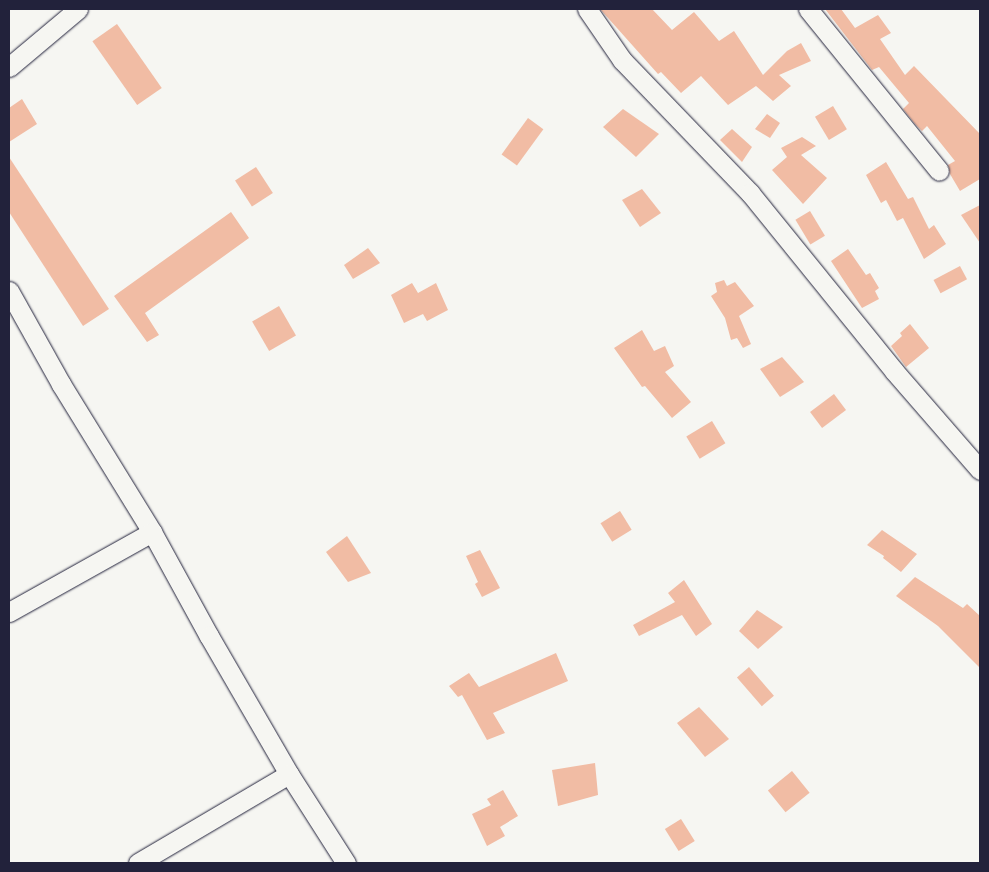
<!DOCTYPE html>
<style>
body{margin:0}
#map{position:relative;width:989px;height:872px;overflow:hidden;background:#f6f6f2;font-family:"Shantell Sans",sans-serif}
div>[style]{position:absolute}
.building>*{inset:0;background:#f1bca4;transform-origin:0 0}
.roads{filter:drop-shadow(0 0 1px #22223b) drop-shadow(0 0 1px #22223b)}
.minor>*{height:19px;margin:-9.5px;padding:0 9.5px;transform-origin:9.5px;border-radius:9.5px;background:#f6f6f2}
span{translate:-50% -50%;white-space:nowrap;text-align:center;line-height:1.15;-webkit-text-stroke:4.5px #f6f6f2;paint-order:stroke}
.frame{position:absolute;inset:0;border:10px solid #22223b;pointer-events:none}
</style>
<div id="map">
<div class="building">
<i style="clip-path:polygon(600px 9px,652px 9px,672px 30px,694px 12px,719px 41px,734px 31px,763px 75px,787px 51px,801px 43px,811px 61px,779px 75px,791px 86px,773px 101px,756px 86px,728px 105px,701px 76px,681px 93px,661px 72px,658px 74px)"></i>
<i style="clip-path:polygon(825px 9px,841px 9px,855px 28px,878px 15px,891px 33px,880px 39px,905px 75px,914px 66px,980px 134px,980px 179px,960px 191px,950px 174px,948px 165px,955px 161px,927px 126px,922px 131px,915px 124px,903px 109px,909px 103px,879px 67px,872px 70px)"></i>
<i style="left:117px;top:24px;width:78px;height:30px;rotate:55deg"></i>
<i style="clip-path:polygon(22px 99px,37px 124px,9px 142px,9px 108px)"></i>
<i style="left:833px;top:106px;width:27px;height:21px;rotate:59deg"></i>
<i style="clip-path:polygon(623px 109px,659px 134px,636px 157px,603px 127px)"></i>
<i style="clip-path:polygon(767px 114px,780px 123px,770px 138px,755px 129px)"></i>
<i style="left:528px;top:118px;width:19px;height:45px;rotate:36deg"></i>
<i style="clip-path:polygon(732px 129px,752px 147px,742px 162px,720px 140px)"></i>
<i style="clip-path:polygon(802px 137px,816px 146px,801px 155px,827px 178px,803px 204px,772px 170px,787px 157px,781px 148px)"></i>
<i style="clip-path:polygon(9px 157px,109px 309px,83px 326px,9px 212px)"></i>
<i style="clip-path:polygon(886px 162px,908px 199px,913px 197px,929px 229px,934px 225px,946px 244px,924px 259px,903px 218px,897px 221px,886px 200px,881px 203px,866px 175px)"></i>
<i style="left:256px;top:167px;width:31px;height:25px;rotate:57deg"></i>
<i style="clip-path:polygon(642px 189px,661px 213px,640px 227px,622px 200px)"></i>
<i style="clip-path:polygon(980px 205px,980px 243px,961px 215px)"></i>
<i style="left:810px;top:211px;width:29px;height:17px;rotate:59deg"></i>
<i style="clip-path:polygon(231px 212px,249px 238px,145px 313px,159px 335px,147px 342px,114px 296px)"></i>
<i style="clip-path:polygon(368px 248px,380px 263px,353px 279px,344px 265px)"></i>
<i style="clip-path:polygon(848px 249px,866px 275px,870px 273px,879px 288px,875px 291px,879px 299px,862px 308px,831px 261px)"></i>
<i style="left:960px;top:266px;width:15px;height:30px;rotate:62deg"></i>
<i style="clip-path:polygon(724px 280px,727px 286px,735px 282px,754px 306px,739px 316px,751px 344px,743px 348px,737px 338px,731px 340px,725px 318px,711px 296px,717px 292px,715px 283px)"></i>
<i style="clip-path:polygon(412px 283px,418px 293px,436px 283px,448px 310px,427px 321px,423px 314px,404px 323px,391px 295px)"></i>
<i style="left:279px;top:306px;width:34px;height:31px;rotate:60deg"></i>
<i style="clip-path:polygon(910px 324px,929px 348px,906px 367px,891px 346px,902px 336px,900px 333px)"></i>
<i style="clip-path:polygon(642px 330px,654px 351px,665px 346px,674px 366px,665px 372px,691px 402px,672px 418px,645px 386px,642px 387px,614px 348px)"></i>
<i style="clip-path:polygon(782px 357px,804px 382px,780px 397px,760px 369px)"></i>
<i style="left:834px;top:394px;width:20px;height:30px;rotate:53deg"></i>
<i style="left:712px;top:421px;width:26px;height:30px;rotate:59deg"></i>
<i style="left:620px;top:511px;width:22px;height:23px;rotate:58deg"></i>
<i style="clip-path:polygon(882px 530px,917px 554px,901px 572px,883px 558px,884px 556px,867px 545px)"></i>
<i style="clip-path:polygon(347px 536px,371px 573px,348px 582px,326px 552px)"></i>
<i style="clip-path:polygon(480px 550px,500px 588px,482px 597px,475px 584px,478px 582px,466px 556px)"></i>
<i style="clip-path:polygon(915px 577px,963px 608px,967px 604px,980px 616px,980px 668px,938px 626px,896px 596px)"></i>
<i style="clip-path:polygon(684px 580px,712px 624px,696px 636px,682px 615px,639px 636px,633px 625px,675px 602px,668px 593px)"></i>
<i style="clip-path:polygon(757px 610px,783px 627px,758px 649px,739px 631px)"></i>
<i style="clip-path:polygon(556px 653px,568px 681px,493px 713px,505px 733px,487px 740px,462px 695px,458px 697px,449px 686px,469px 673px,479px 687px)"></i>
<i style="left:749px;top:667px;width:38px;height:16px;rotate:49deg"></i>
<i style="clip-path:polygon(699px 707px,729px 739px,705px 757px,677px 723px)"></i>
<i style="clip-path:polygon(595px 763px,598px 795px,558px 806px,552px 770px)"></i>
<i style="left:792px;top:771px;width:28px;height:31px;rotate:51deg"></i>
<i style="clip-path:polygon(503px 790px,518px 816px,500px 827px,505px 836px,487px 846px,472px 814px,491px 805px,487px 799px)"></i>
<i style="left:681px;top:819px;width:26px;height:19px;rotate:58deg"></i>
</div>
<div class="roads">
<div class="minor">
<i style="left:587px;top:9px;width:62px;rotate:55.5deg"></i>
<i style="left:622px;top:60px;width:185px;rotate:46.1deg"></i>
<i style="left:750px;top:193px;width:229px;rotate:51deg"></i>
<i style="left:894px;top:371px;width:131px;rotate:49deg"></i>
<i style="left:808px;top:9px;width:208px;rotate:51deg"></i>
<i style="left:9px;top:67px;width:90px;rotate:-40deg"></i>
<i style="left:9px;top:291px;width:107px;rotate:60.8deg"></i>
<i style="left:61px;top:384px;width:174px;rotate:58.4deg"></i>
<i style="left:152px;top:532px;width:119px;rotate:61.3deg"></i>
<i style="left:209px;top:636px;width:160px;rotate:59.9deg"></i>
<i style="left:289px;top:774px;width:106px;rotate:57.4deg"></i>
<i style="left:9px;top:612px;width:164px;rotate:-29.2deg"></i>
<i style="left:138px;top:863px;width:175px;rotate:-30.5deg"></i>
</div>
</div>
<div class="frame"></div>
</div>
